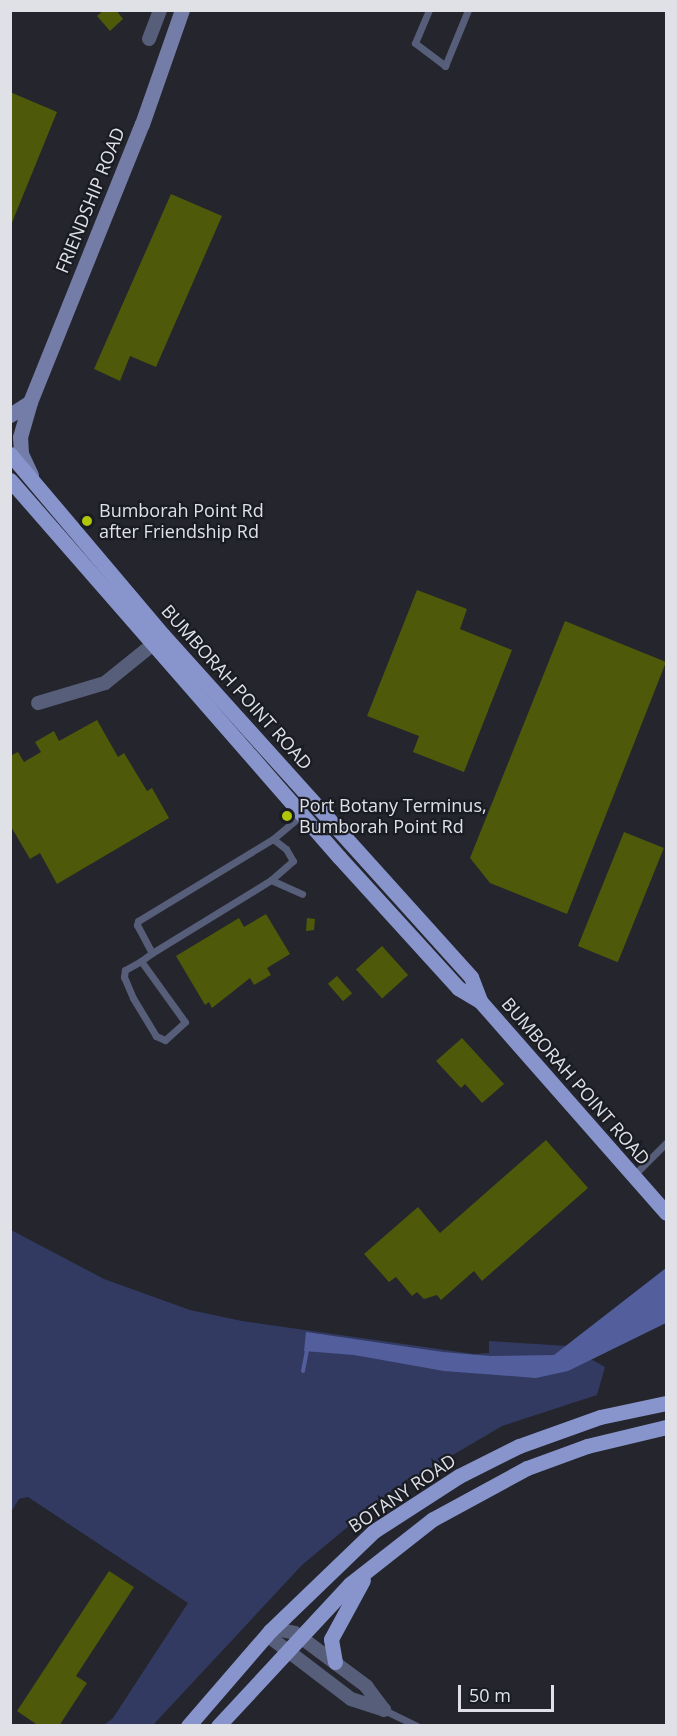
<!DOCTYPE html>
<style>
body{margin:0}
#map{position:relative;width:677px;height:1736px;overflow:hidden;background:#24252d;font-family:"Open Sans",sans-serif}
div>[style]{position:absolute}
.green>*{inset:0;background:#323a62}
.water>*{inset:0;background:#535f9c}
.stream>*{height:4px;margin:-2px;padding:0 2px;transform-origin:2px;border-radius:2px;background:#535f9c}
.building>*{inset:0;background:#4e5909;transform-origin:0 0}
.lane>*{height:7px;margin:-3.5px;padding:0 3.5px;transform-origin:3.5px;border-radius:3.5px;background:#575e79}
.street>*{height:14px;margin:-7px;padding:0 7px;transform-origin:7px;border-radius:7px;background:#575e79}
.secondary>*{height:15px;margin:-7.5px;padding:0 7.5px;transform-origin:7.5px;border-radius:7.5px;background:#737da8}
.primary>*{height:15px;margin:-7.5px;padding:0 7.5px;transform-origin:7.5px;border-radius:7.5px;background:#8895cc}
.dots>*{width:16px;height:16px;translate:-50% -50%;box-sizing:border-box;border:3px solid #1a1c23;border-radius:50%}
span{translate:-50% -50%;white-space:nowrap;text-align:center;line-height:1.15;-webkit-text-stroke:4.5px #1a1c23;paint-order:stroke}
.street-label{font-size:18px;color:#e0e1e6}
.poi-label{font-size:18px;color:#e0e1e6}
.left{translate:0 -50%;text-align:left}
.frame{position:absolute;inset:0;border:12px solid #e0e1e6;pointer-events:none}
.scale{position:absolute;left:458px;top:1685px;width:96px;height:27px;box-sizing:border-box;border:3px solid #e0e1e6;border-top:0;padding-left:8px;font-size:18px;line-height:21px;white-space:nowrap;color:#e0e1e6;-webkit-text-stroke:4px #1a1c23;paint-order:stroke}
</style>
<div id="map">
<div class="green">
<i style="clip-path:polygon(11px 1230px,104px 1279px,190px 1310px,242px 1321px,474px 1354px,489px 1353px,489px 1341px,568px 1346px,605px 1367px,597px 1395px,502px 1426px,387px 1494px,302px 1565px,153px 1725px,104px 1725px,113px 1718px,188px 1603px,28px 1497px,19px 1499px,11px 1512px)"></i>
</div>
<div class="water">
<i style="clip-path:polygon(666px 1268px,666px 1323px,568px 1371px,536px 1378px,444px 1371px,354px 1355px,304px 1351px,306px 1332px,443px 1352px,490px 1356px,554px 1355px)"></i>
</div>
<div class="stream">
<i style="left:303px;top:1371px;width:21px;rotate:-79deg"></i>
</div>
<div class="building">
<i style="clip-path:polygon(104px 10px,116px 10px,123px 19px,110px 31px,97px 16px)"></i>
<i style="clip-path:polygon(10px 92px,57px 112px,11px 225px,10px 225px)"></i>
<i style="clip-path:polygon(171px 194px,222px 216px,156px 367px,130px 356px,120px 381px,94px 369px)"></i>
<i style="clip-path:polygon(417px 590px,467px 609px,460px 629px,512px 650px,464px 772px,413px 752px,419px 736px,367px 716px)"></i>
<i style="clip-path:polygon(565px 621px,666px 662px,567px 914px,490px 883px,470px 858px)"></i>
<i style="clip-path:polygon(97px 720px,118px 757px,124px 753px,147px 791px,152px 788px,169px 818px,57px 884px,40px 853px,30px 859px,10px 825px,10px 756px,18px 752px,24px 762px,41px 752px,35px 742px,54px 731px,59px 741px)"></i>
<i style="left:624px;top:832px;width:43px;height:123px;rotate:22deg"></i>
<i style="clip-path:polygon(266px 914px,290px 954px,267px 968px,271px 975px,254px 985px,250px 978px,212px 1008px,209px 1002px,205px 1005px,176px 956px,239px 918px,244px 927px)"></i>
<i style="clip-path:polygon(307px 918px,315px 919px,314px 930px,306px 931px)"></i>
<i style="left:382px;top:946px;width:39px;height:35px;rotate:48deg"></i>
<i style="left:337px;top:976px;width:23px;height:12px;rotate:49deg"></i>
<i style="clip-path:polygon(462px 1038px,504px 1084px,482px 1103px,465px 1084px,461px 1088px,436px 1061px)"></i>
<i style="clip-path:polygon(546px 1140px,588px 1188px,482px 1281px,474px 1271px,441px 1300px,437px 1295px,424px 1299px,417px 1292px,412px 1296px,396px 1277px,389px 1282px,364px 1254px,418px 1207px,440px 1233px)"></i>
<i style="clip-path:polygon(109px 1571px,134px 1587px,76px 1676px,87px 1683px,59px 1726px,39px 1726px,17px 1711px)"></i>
</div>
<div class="lane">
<i style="left:429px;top:10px;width:36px;rotate:113deg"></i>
<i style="left:415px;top:43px;width:38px;rotate:37deg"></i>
<i style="left:445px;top:66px;width:61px;rotate:-67.7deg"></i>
<i style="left:271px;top:880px;width:29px;rotate:-41deg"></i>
<i style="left:293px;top:861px;width:14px;rotate:-120deg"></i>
<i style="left:286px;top:849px;width:16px;rotate:-142deg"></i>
<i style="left:152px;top:953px;width:32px;rotate:-118deg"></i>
<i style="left:137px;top:925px;width:4px;rotate:-76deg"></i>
<i style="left:138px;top:921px;width:158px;rotate:-31.3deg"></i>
<i style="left:273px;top:839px;width:38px;rotate:-40deg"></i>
<i style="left:141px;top:961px;width:75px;rotate:54.2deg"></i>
<i style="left:185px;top:1022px;width:27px;rotate:138deg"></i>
<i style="left:165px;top:1040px;width:10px;rotate:-156deg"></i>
<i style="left:156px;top:1036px;width:44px;rotate:-121.2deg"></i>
<i style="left:133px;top:998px;width:23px;rotate:-113deg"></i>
<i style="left:124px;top:977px;width:7px;rotate:-82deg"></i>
<i style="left:125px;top:970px;width:18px;rotate:-29deg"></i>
<i style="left:141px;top:961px;width:14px;rotate:-36deg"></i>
<i style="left:152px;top:953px;width:140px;rotate:-31.5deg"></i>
<i style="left:271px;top:880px;width:34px;rotate:24deg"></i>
<i style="left:633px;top:1176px;width:47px;rotate:-45deg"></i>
<i style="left:384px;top:1710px;width:37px;rotate:26deg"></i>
</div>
<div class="street">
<i style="left:149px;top:39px;width:31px;rotate:-69deg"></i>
<i style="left:38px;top:703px;width:70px;rotate:-16.6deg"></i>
<i style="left:105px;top:683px;width:73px;rotate:-38.9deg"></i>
<i style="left:270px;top:1631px;width:6px;rotate:-18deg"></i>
<i style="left:276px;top:1629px;width:19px;rotate:12deg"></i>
<i style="left:295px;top:1633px;width:89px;rotate:36.7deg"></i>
<i style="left:366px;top:1686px;width:30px;rotate:53deg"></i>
<i style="left:267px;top:1635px;width:106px;rotate:37.3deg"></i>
<i style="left:351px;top:1699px;width:35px;rotate:18deg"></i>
</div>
<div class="secondary">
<i style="left:10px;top:415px;width:24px;rotate:-33deg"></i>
<i style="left:31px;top:475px;width:23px;rotate:-115deg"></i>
<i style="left:21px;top:454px;width:17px;rotate:-93deg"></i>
<i style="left:20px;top:437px;width:36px;rotate:-74deg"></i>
<i style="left:30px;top:402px;width:300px;rotate:-68.1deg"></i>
<i style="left:142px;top:124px;width:121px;rotate:-70.7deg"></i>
</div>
<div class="primary">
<i style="left:10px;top:454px;width:237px;rotate:49.8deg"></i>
<i style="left:163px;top:635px;width:460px;rotate:48deg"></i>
<i style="left:471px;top:977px;width:26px;rotate:69deg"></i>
<i style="left:10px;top:480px;width:500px;rotate:48.89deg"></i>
<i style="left:339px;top:857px;width:177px;rotate:47.7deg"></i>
<i style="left:458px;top:988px;width:26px;rotate:31deg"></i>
<i style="left:480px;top:1001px;width:282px;rotate:48.7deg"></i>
<i style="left:335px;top:1662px;width:23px;rotate:-100deg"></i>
<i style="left:331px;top:1639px;width:67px;rotate:-61.5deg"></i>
<i style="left:188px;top:1726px;width:125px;rotate:-49.2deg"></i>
<i style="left:270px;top:1631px;width:144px;rotate:-43.9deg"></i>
<i style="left:374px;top:1531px;width:101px;rotate:-32.9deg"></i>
<i style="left:459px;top:1476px;width:67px;rotate:-26.6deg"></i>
<i style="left:519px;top:1446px;width:86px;rotate:-19.7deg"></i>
<i style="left:600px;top:1417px;width:67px;rotate:-12deg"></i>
<i style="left:218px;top:1726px;width:194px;rotate:-47.1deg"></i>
<i style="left:350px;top:1584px;width:105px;rotate:-38.1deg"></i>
<i style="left:433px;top:1519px;width:107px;rotate:-28.5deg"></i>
<i style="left:527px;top:1468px;width:64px;rotate:-20.1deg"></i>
<i style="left:587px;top:1446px;width:81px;rotate:-13.5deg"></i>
</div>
<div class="dots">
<i style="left:87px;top:521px;background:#aec508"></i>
<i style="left:287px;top:816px;background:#aec508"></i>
</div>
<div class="street-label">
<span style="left:90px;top:200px;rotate:-68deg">FRIENDSHIP ROAD</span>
<span style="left:237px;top:687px;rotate:48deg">BUMBORAH POINT ROAD</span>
<span style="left:576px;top:1081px;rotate:49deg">BUMBORAH POINT ROAD</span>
<span style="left:402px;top:1493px;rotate:-34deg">BOTANY ROAD</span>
</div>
<div class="poi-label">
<span class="left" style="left:99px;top:521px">Bumborah Point Rd<br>after Friendship Rd</span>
<span class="left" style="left:299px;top:816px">Port Botany Terminus,<br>Bumborah Point Rd</span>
</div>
<div class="frame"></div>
<div class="scale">50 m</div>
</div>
